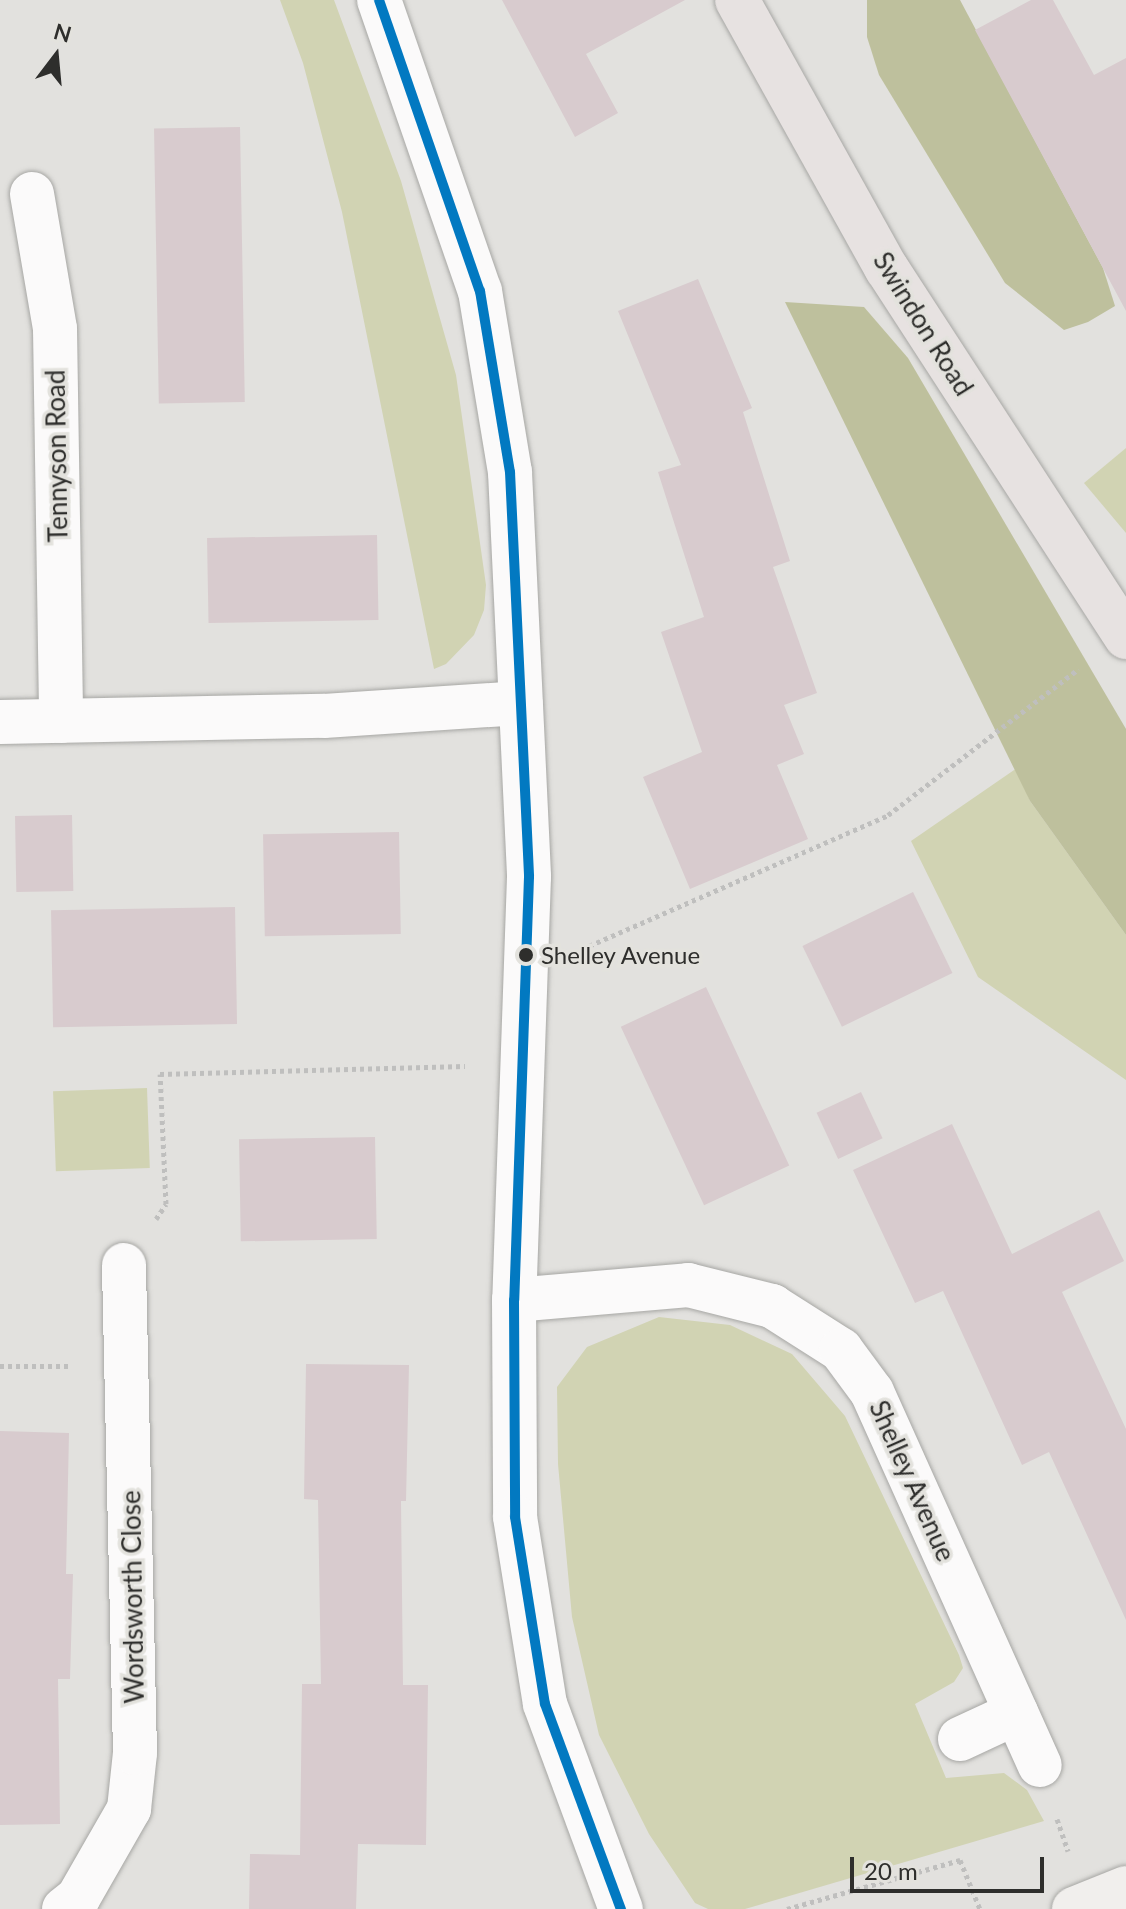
<!DOCTYPE html>
<style>
body{margin:0}
#map{position:relative;width:1126px;height:1909px;overflow:hidden;background:#e2e1de;font-family:Lato,sans-serif}
div>[style]{position:absolute}
.green>*{inset:0;background:#d1d3b3;transform-origin:0 0}
.forest>*{inset:0;background:#bec09d}
.building>*{inset:0;background:#d8cbce;transform-origin:0 0}
.path>*{height:5px;margin-top:-2.5px;transform-origin:0;background:repeating-linear-gradient(90deg,#bfbfbe 0 4px,transparent 0 8px)}
.roads{filter:drop-shadow(0 0 2px #a7a7a4) drop-shadow(0 0 2px #a7a7a4)}
.street>*{height:44px;margin:-22px;padding:0 22px;transform-origin:22px;border-radius:22px;background:#fbfafa}
.secondary>*{height:44px;margin:-22px;padding:0 22px;transform-origin:22px;border-radius:22px;background:#f1efed}
.primary>*{height:44px;margin:-22px;padding:0 22px;transform-origin:22px;border-radius:22px;background:#e7e2e1}
.bus-1>*{height:10px;margin:-5px;padding:0 5px;transform-origin:5px;border-radius:5px;background:#0279c1}
.dots>*{width:22px;height:22px;translate:-50% -50%;box-sizing:border-box;border:4px solid #e3e2dd;border-radius:50%}
span{translate:-50% -50%;white-space:nowrap;text-align:center;line-height:1.15;-webkit-text-stroke:7px #e3e2dd;paint-order:stroke}
.bus-label{font-size:24px;color:#2e2e2c}
.left{translate:0 -50%;text-align:left}
.street-label{font-size:26px;color:#2e2e2c}
.north{position:absolute;left:16px;top:16px;width:80px;height:80px;-webkit-text-stroke:6px #e3e2dd;paint-order:stroke;rotate:16deg;font-size:22px;font-weight:700;line-height:32px;text-align:center;color:#2e2e2c}
.north::after{content:'';display:block;margin:auto;width:28px;height:36px;background:#2e2e2c;clip-path:polygon(50% 0,100% 100%,50% 72%,0 100%)}
.scale{position:absolute;left:850px;top:1857px;width:194px;height:36px;box-sizing:border-box;border:4px solid #2e2e2c;border-top:0;padding-left:10px;font-size:24px;line-height:28px;white-space:nowrap;color:#2e2e2c;-webkit-text-stroke:6px #e3e2dd;paint-order:stroke}
</style>
<div id="map">
<div class="green">
<i style="clip-path:polygon(280px 0,334px 0,401px 181px,456px 375px,486px 585px,484px 610px,474px 635px,446px 664px,434px 669px,342px 212px,303px 63px)"></i>
<i style="clip-path:polygon(1126px 448px,1126px 533px,1084px 483px)"></i>
<i style="clip-path:polygon(1017px 768px,1030px 801px,1126px 935px,1126px 1080px,978px 977px,911px 841px)"></i>
<i style="left:147px;top:1088px;width:80px;height:94px;rotate:88deg"></i>
<i style="clip-path:polygon(659px 1317px,730px 1325px,792px 1354px,845px 1416px,959px 1655px,963px 1668px,954px 1682px,915px 1704px,946px 1778px,1004px 1773px,1027px 1790px,1044px 1821px,745px 1909px,708px 1909px,695px 1903px,649px 1834px,599px 1735px,572px 1617px,558px 1464px,557px 1387px,587px 1347px)"></i>
</div>
<div class="forest">
<i style="clip-path:polygon(960px 0,1103px 268px,1115px 306px,1088px 322px,1064px 330px,1005px 283px,879px 75px,867px 37px,867px 0)"></i>
<i style="clip-path:polygon(785px 302px,864px 307px,908px 358px,1126px 729px,1126px 935px,1030px 801px)"></i>
</div>
<div class="building">
<i style="clip-path:polygon(502px 0,685px 0,586px 54px,618px 113px,575px 137px)"></i>
<i style="clip-path:polygon(1031px 0,1053px 0,1094px 75px,1126px 58px,1126px 311px,975px 30px)"></i>
<i style="left:240px;top:127px;width:275px;height:86px;rotate:89deg"></i>
<i style="clip-path:polygon(698px 279px,752px 408px,743px 412px,790px 561px,773px 567px,817px 693px,784px 705px,804px 754px,777px 765px,808px 839px,690px 889px,643px 777px,702px 752px,661px 632px,704px 617px,658px 472px,681px 465px,618px 311px)"></i>
<i style="left:377px;top:535px;width:85px;height:170px;rotate:89deg"></i>
<i style="left:72px;top:815px;width:76px;height:57px;rotate:89deg"></i>
<i style="left:399px;top:832px;width:102px;height:136px;rotate:89deg"></i>
<i style="left:913px;top:892px;width:90px;height:123px;rotate:64deg"></i>
<i style="left:235px;top:907px;width:117px;height:184px;rotate:89deg"></i>
<i style="left:706px;top:987px;width:197px;height:94px;rotate:65deg"></i>
<i style="left:861px;top:1092px;width:51px;height:49px;rotate:65deg"></i>
<i style="clip-path:polygon(952px 1124px,1012px 1254px,1099px 1210px,1124px 1261px,1062px 1292px,1126px 1429px,1126px 1620px,1049px 1452px,1022px 1465px,943px 1291px,915px 1303px,853px 1170px)"></i>
<i style="left:375px;top:1137px;width:102px;height:136px;rotate:89deg"></i>
<i style="clip-path:polygon(306px 1364px,409px 1365px,406px 1501px,401px 1501px,403px 1685px,428px 1685px,426px 1845px,358px 1844px,356px 1909px,249px 1909px,250px 1854px,300px 1855px,302px 1684px,321px 1684px,318px 1500px,304px 1499px)"></i>
<i style="clip-path:polygon(0 1431px,69px 1433px,66px 1574px,73px 1574px,70px 1679px,58px 1679px,60px 1824px,0 1825px)"></i>
</div>
<div class="path">
<i style="left:582px;top:949px;width:334px;rotate:-23.6deg"></i>
<i style="left:888px;top:815px;width:240px;rotate:-37.5deg"></i>
<i style="left:156px;top:1219px;width:18px;rotate:-56deg"></i>
<i style="left:166px;top:1204px;width:130px;rotate:-92.6deg"></i>
<i style="left:160px;top:1074px;width:305px;rotate:-1.5deg"></i>
<i style="left:0;top:1366px;width:70px"></i>
<i style="left:1057px;top:1819px;width:34px;rotate:71deg"></i>
<i style="left:787px;top:1909px;width:180px;rotate:-15.8deg"></i>
<i style="left:960px;top:1860px;width:53px;rotate:67.8deg"></i>
</div>
<div class="roads">
<div class="street">
<i style="left:379px;top:0;width:308px;rotate:70.9deg"></i>
<i style="left:480px;top:291px;width:183px;rotate:80.6deg"></i>
<i style="left:510px;top:472px;width:405px;rotate:87.3deg"></i>
<i style="left:529px;top:877px;width:423px;rotate:92deg"></i>
<i style="left:514px;top:1300px;width:217px;rotate:89.7deg"></i>
<i style="left:515px;top:1517px;width:189px;rotate:80.9deg"></i>
<i style="left:545px;top:1704px;width:219px;rotate:69.7deg"></i>
<i style="left:32px;top:194px;width:137px;rotate:80.3deg"></i>
<i style="left:55px;top:329px;width:392px;rotate:89.1deg"></i>
<i style="left:0;top:722px;width:324px;rotate:-1.1deg"></i>
<i style="left:324px;top:716px;width:197px;rotate:-3.8deg"></i>
<i style="left:514px;top:1300px;width:175px;rotate:-4.9deg"></i>
<i style="left:688px;top:1285px;width:87px;rotate:14deg"></i>
<i style="left:772px;top:1306px;width:82px;rotate:32.5deg"></i>
<i style="left:841px;top:1350px;width:52px;rotate:53.6deg"></i>
<i style="left:872px;top:1392px;width:409px;rotate:65.8deg"></i>
<i style="left:960px;top:1739px;width:62px;rotate:-24.9deg"></i>
<i style="left:64px;top:1909px;width:18px;rotate:-38deg"></i>
<i style="left:78px;top:1898px;width:103px;rotate:-60.2deg"></i>
<i style="left:129px;top:1809px;width:56px;rotate:-83.9deg"></i>
<i style="left:135px;top:1753px;width:488px;rotate:-91.3deg"></i>
</div>
<div class="secondary">
<i style="left:1074px;top:1909px;width:56px;rotate:-22deg"></i>
</div>
<div class="primary">
<i style="left:737px;top:0;width:308px;rotate:60.9deg"></i>
<i style="left:887px;top:269px;width:439px;rotate:57deg"></i>
</div>
</div>
<div class="bus-1">
<i style="left:379px;top:0;width:308px;rotate:70.9deg"></i>
<i style="left:480px;top:291px;width:183px;rotate:80.6deg"></i>
<i style="left:510px;top:472px;width:405px;rotate:87.3deg"></i>
<i style="left:529px;top:877px;width:423px;rotate:92deg"></i>
<i style="left:514px;top:1300px;width:217px;rotate:89.7deg"></i>
<i style="left:515px;top:1517px;width:189px;rotate:80.9deg"></i>
<i style="left:545px;top:1704px;width:219px;rotate:69.7deg"></i>
</div>
<div class="dots">
<i style="left:526px;top:955px;background:#2e2e2c"></i>
</div>
<div class="bus-label">
<span class="left" style="left:541px;top:955px">Shelley Avenue</span>
</div>
<div class="street-label">
<span style="left:923px;top:324px;rotate:58deg">Swindon Road</span>
<span style="left:57px;top:456px;rotate:-91deg">Tennyson Road</span>
<span style="left:912px;top:1481px;rotate:66deg">Shelley Avenue</span>
<span style="left:133px;top:1597px;rotate:-91deg">Wordsworth Close</span>
</div>
<div class="north">N</div>
<div class="scale">20 m</div>
</div>
